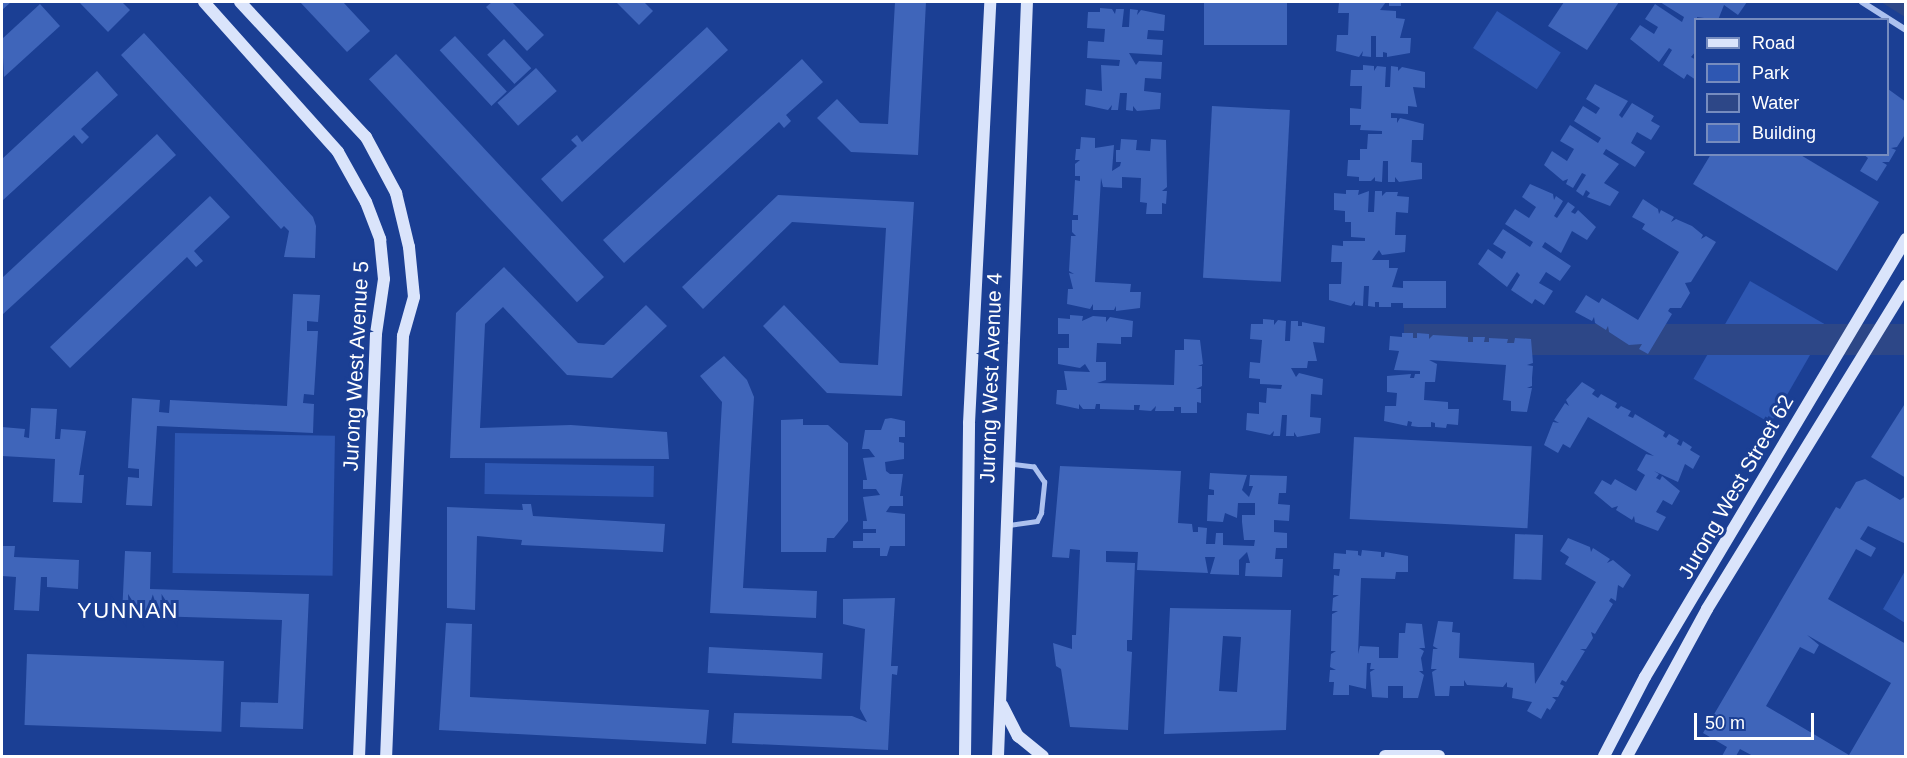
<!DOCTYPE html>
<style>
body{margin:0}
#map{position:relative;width:1907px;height:758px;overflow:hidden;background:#1b3f94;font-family:Arial,sans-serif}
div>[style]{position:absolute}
.green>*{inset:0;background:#2e57b2;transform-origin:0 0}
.water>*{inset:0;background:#2d4787;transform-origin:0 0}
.building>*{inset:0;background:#3f65ba;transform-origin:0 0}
.lane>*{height:4.5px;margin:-2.25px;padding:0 2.25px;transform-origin:2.25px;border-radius:2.25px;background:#acc1ef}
.street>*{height:6px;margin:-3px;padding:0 3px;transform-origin:3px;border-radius:3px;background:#acc1ef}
.secondary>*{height:12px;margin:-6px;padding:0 6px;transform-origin:6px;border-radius:6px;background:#dae4fb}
span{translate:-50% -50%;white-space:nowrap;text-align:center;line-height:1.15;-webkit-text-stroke:6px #1b3f94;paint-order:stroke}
.street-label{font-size:21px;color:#fff}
.neighbourhood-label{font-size:22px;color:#fff;letter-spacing:1.5px}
.frame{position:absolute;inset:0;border:3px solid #fff;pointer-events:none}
.legend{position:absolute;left:1694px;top:18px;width:195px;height:138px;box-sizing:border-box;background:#1b3f94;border:2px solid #768cbf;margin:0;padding:8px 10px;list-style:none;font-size:18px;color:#fff}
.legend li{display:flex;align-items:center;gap:12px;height:30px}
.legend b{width:30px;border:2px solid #768cbf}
.scale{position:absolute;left:1694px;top:713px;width:120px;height:27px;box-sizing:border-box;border:3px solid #fff;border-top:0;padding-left:8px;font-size:18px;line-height:21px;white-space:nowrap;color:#fff;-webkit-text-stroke:4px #1b3f94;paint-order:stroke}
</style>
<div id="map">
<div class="green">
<i style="left:1497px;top:11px;width:76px;height:44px;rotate:33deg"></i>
<i style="left:1750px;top:281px;width:89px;height:113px;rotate:30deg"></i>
<i style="left:175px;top:433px;width:160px;height:140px;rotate:1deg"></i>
<i style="left:485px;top:463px;width:169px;height:31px;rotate:1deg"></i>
<i style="clip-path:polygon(1905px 571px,1905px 623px,1883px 609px)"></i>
</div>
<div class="water">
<i style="clip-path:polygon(1881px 2px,1905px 2px,1905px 17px)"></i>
<i style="left:1905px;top:324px;width:31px;height:501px;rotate:90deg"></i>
</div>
<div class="building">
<i style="clip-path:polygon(2px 2px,11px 2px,2px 10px)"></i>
<i style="clip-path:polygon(79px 2px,122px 2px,130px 10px,108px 32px)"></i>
<i style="clip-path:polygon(300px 2px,343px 2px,370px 31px,347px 52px)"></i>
<i style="clip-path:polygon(492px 2px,512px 2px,544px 35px,527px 51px,486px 7px)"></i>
<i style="clip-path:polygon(616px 2px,644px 2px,653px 11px,639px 25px)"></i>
<i style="clip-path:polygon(895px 2px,926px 2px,918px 155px,851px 152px,817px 118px,837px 99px,860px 123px,888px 124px)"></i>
<i style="left:1204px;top:2px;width:83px;height:43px"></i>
<i style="clip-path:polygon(1339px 2px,1386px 2px,1380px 10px,1396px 11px,1396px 18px,1405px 19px,1400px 38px,1411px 38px,1410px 53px,1387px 57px,1387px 53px,1383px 52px,1383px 57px,1376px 57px,1376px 36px,1371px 36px,1371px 57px,1362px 56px,1363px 51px,1359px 57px,1336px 51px,1337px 35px,1348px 35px,1349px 13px,1338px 13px)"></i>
<i style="left:1389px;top:2px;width:12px;height:4px"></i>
<i style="clip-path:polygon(1564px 2px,1619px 2px,1587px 50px,1548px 26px)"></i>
<i style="clip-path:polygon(1660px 2px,1747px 2px,1738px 15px,1724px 5px,1718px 20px,1697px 17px,1696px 51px,1691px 57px,1696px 60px,1696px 80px,1687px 74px,1684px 79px,1663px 65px,1672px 50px,1669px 48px,1659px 62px,1630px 39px,1640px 25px,1654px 34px,1658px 27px,1645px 19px,1655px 4px,1682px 22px,1684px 17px)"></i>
<i style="clip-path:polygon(40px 4px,60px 26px,4px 77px,2px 39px)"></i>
<i style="clip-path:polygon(1100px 8px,1112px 9px,1115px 14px,1116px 9px,1124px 9px,1122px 27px,1129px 27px,1130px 9px,1138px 10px,1137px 15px,1141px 10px,1165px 15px,1164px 31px,1148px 30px,1147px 39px,1163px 40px,1162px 55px,1129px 53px,1136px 65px,1139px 61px,1162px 62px,1161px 79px,1145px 78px,1144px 91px,1161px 93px,1160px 109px,1137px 111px,1133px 106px,1133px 111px,1126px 110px,1127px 93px,1120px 93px,1118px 110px,1111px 110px,1112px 105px,1108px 110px,1085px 105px,1086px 89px,1102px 91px,1101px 65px,1119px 66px,1120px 60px,1087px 58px,1088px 41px,1104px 42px,1105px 29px,1087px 28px,1088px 12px,1100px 12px)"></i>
<i style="clip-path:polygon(707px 27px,728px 50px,562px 202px,541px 179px,577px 146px,571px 140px,577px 135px,582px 142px)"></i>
<i style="clip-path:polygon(144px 33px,313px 217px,316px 226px,315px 258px,284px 257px,289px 231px,284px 226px,281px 229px,121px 55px)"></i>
<i style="left:455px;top:36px;width:76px;height:21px;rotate:47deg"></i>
<i style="left:504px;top:39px;width:40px;height:23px;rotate:47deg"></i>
<i style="left:396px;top:54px;width:305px;height:37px;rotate:47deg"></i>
<i style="clip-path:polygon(802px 59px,823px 82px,786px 115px,791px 121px,784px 128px,779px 122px,624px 263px,603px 240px)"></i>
<i style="clip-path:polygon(1363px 65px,1374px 66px,1374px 71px,1377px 66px,1386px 67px,1385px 87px,1390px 87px,1391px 66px,1398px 67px,1398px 71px,1402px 67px,1425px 72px,1425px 88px,1413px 87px,1417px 107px,1408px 106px,1408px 114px,1391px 113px,1391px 118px,1397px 118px,1397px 123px,1400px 118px,1424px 124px,1423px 140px,1412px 140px,1411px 162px,1422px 163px,1422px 179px,1399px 182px,1395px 177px,1395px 182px,1388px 182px,1388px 161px,1383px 161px,1382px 182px,1375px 181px,1375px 177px,1371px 181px,1359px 181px,1359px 177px,1347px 176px,1348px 160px,1360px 160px,1360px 149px,1367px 149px,1368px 134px,1382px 134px,1382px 131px,1360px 130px,1361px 125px,1350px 125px,1350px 108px,1361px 109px,1362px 86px,1350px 86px,1351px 70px,1363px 70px)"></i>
<i style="left:536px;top:68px;width:31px;height:52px;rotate:48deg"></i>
<i style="clip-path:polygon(97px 71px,118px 95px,81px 129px,89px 137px,82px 144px,74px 135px,2px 201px,2px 159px)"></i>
<i style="clip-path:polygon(1595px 84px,1628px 101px,1619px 115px,1622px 118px,1632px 103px,1654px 116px,1651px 121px,1660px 126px,1651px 140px,1637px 132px,1631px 143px,1645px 152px,1635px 167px,1606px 149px,1603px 154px,1619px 164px,1604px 183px,1619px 192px,1610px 206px,1587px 197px,1590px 193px,1586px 190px,1583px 196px,1576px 191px,1586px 175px,1582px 173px,1573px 188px,1566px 184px,1568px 179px,1563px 181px,1544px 165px,1552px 151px,1567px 161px,1574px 149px,1560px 141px,1570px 125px,1598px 143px,1601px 138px,1574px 121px,1583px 106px,1596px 114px,1600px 108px,1586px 99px)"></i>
<i style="clip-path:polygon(1888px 89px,1906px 102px,1906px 133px,1897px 147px,1891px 148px,1896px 150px,1889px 162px,1882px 162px,1887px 165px,1877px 181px,1860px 171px,1868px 158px,1863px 154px,1888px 154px)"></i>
<i style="left:1212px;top:106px;width:78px;height:172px;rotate:3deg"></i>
<i style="clip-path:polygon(157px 134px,176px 155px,2px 315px,2px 278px)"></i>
<i style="clip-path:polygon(1081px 137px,1095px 138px,1095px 148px,1114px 145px,1112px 171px,1120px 166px,1121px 162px,1116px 162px,1116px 150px,1120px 150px,1121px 139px,1137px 140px,1136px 150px,1150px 151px,1151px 139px,1166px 140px,1167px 187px,1162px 191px,1167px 191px,1166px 204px,1162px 203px,1162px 214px,1146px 214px,1147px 203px,1140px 202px,1141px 178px,1122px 177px,1122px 188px,1103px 187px,1101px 178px,1095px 282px,1131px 284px,1130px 292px,1141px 292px,1140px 308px,1116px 311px,1116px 306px,1114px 310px,1093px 310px,1093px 304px,1090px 309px,1067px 304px,1068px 289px,1073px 289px,1069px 273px,1074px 274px,1069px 271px,1071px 236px,1076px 236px,1072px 232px,1072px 220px,1078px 220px,1078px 215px,1073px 215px,1075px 180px,1080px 181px,1080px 176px,1075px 176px,1075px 164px,1080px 160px,1075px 160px,1076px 149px,1080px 149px)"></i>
<i style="clip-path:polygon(1711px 154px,1799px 154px,1879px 202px,1837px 271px,1693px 184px)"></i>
<i style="clip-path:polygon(1530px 184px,1553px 194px,1554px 200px,1556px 196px,1563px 201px,1554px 216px,1557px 218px,1568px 202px,1575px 207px,1571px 212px,1575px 214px,1578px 210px,1596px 227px,1587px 240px,1572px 231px,1561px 253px,1545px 242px,1542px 247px,1571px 266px,1560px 281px,1546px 272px,1539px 283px,1553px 291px,1544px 305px,1535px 299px,1532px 304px,1511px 290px,1520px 275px,1517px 272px,1507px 287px,1478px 264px,1488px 249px,1502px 259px,1506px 252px,1493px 244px,1503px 229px,1530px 247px,1533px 242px,1505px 224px,1515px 209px,1529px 218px,1536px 207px,1522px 197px)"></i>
<i style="clip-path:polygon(1346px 190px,1359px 190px,1358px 195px,1369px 191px,1368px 212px,1374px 212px,1375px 191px,1382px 191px,1382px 196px,1386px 192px,1398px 192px,1397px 196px,1409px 197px,1408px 213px,1396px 212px,1395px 235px,1406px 235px,1405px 252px,1382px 255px,1379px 250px,1372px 260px,1389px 260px,1389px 268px,1398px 268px,1392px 287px,1403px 288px,1403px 281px,1446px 281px,1446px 308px,1403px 308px,1403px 303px,1391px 303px,1391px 307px,1379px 307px,1379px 302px,1375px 302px,1375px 307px,1368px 306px,1369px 286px,1364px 286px,1363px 306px,1355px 305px,1355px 301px,1351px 306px,1329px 300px,1329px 284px,1341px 284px,1342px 262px,1331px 262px,1332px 245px,1343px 246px,1343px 241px,1365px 241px,1365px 238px,1351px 237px,1351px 222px,1345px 222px,1345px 211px,1334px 210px,1334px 193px,1346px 194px)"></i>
<i style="clip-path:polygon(778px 195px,914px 202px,902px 396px,827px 393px,763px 326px,784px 305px,840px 363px,878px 365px,886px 228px,792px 222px,703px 309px,682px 287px)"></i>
<i style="clip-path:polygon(210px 196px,230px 217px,194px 251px,203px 261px,196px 267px,187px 257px,70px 368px,50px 347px)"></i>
<i style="clip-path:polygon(1643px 199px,1658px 209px,1659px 214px,1661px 210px,1674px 217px,1671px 222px,1676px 219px,1692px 226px,1703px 235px,1701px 239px,1706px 236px,1716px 242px,1691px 282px,1685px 283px,1690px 293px,1681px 308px,1670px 308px,1668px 311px,1672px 314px,1648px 354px,1639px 349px,1642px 344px,1629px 345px,1609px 332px,1608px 326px,1606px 330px,1595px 323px,1594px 317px,1592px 321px,1575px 312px,1586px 295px,1599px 303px,1602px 298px,1638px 320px,1679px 252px,1642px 229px,1645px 224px,1632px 217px)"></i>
<i style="clip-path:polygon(504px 267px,578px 343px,604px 345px,646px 305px,667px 326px,612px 378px,567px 375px,503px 307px,485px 324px,480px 428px,571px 425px,667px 432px,669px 459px,450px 458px,456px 313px)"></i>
<i style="clip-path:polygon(293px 294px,320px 295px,318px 322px,307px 321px,307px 331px,318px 331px,314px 395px,304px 394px,303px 403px,314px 404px,313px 433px,157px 426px,152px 506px,126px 505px,128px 477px,139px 478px,139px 469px,128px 468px,132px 398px,160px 400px,159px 412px,169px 413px,170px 400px,287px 406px)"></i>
<i style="clip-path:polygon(1070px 315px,1083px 316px,1082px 321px,1093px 316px,1106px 317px,1106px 322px,1110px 317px,1133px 321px,1132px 337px,1121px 337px,1121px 344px,1097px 343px,1096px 362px,1106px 362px,1106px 380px,1097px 383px,1174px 385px,1175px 350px,1184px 350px,1184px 339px,1200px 340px,1203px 364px,1198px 366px,1202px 366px,1202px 386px,1196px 389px,1201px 389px,1201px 403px,1197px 402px,1197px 413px,1181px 413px,1181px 407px,1174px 407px,1174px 411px,1155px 411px,1156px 406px,1151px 411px,1139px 410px,1140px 405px,1134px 405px,1134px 410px,1100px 409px,1100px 404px,1096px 404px,1095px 409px,1083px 409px,1079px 404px,1079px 409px,1056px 404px,1057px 390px,1067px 390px,1064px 371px,1090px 372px,1085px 364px,1080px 368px,1058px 364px,1058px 348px,1069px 348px,1069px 334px,1058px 334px,1058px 318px,1070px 319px)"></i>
<i style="clip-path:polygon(1263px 319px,1274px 320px,1274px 325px,1278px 320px,1286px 321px,1285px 341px,1290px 341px,1291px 321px,1298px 321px,1298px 326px,1302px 326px,1302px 322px,1325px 327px,1324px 343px,1313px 342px,1317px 361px,1308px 361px,1307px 368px,1291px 368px,1296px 377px,1299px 373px,1323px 379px,1322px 395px,1311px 394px,1310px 417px,1321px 418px,1320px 433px,1297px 437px,1294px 432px,1294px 436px,1286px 436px,1287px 415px,1282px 415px,1280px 436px,1273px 436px,1274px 431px,1270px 435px,1246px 430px,1247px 413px,1259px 414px,1259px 402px,1266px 403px,1267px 388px,1281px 389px,1282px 385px,1260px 384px,1260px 379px,1249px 378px,1250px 362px,1260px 363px,1262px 340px,1250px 339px,1251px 324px,1263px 324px)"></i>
<i style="clip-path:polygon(1402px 333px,1413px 333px,1413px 338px,1417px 338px,1417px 333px,1429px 334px,1429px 339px,1433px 335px,1468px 337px,1468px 342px,1473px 342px,1473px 337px,1485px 337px,1484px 342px,1489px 342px,1489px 338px,1508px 339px,1507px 343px,1514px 343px,1515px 338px,1531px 339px,1533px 363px,1527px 365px,1533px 366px,1532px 378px,1532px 386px,1527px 388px,1532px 388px,1527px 412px,1511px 411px,1511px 401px,1503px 400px,1506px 365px,1429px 360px,1437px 364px,1435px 382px,1425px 382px,1424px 400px,1448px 402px,1448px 409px,1459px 409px,1458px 425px,1447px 424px,1446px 428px,1435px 427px,1435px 423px,1431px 422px,1431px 427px,1418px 427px,1411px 426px,1412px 422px,1408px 421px,1407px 426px,1384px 421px,1385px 406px,1396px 406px,1397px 393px,1387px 392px,1387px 376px,1411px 374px,1410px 378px,1414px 378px,1415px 374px,1420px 374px,1420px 371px,1394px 370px,1399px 351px,1389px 350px,1390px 336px,1402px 337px)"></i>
<i style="clip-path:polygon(724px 356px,747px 380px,754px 397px,743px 588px,817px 591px,816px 618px,710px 613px,722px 402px,700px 376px)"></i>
<i style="clip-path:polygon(1582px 382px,1595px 390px,1592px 394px,1598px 398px,1601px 394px,1617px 403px,1615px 407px,1618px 409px,1621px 406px,1631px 411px,1628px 416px,1633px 418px,1635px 414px,1665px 432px,1663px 436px,1666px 438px,1669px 434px,1679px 440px,1677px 444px,1681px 446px,1683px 441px,1692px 447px,1690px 450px,1700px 456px,1693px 469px,1685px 464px,1678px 482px,1654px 471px,1659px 474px,1656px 478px,1660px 480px,1662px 476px,1680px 491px,1672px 505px,1663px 500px,1656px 512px,1666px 517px,1658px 531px,1635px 522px,1634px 516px,1632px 520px,1616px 510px,1618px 506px,1612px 508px,1594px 493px,1602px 480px,1611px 485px,1615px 479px,1636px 491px,1645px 475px,1637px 470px,1646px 454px,1654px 456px,1588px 417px,1570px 448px,1563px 444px,1558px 453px,1544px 445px,1553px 422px,1559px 423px,1554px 420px,1565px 403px,1569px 406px,1566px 400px)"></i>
<i style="clip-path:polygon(1906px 402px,1906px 478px,1871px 457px)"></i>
<i style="clip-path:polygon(31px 408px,57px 409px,55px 439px,60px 439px,61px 429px,86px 431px,79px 475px,84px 475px,82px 503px,53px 502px,55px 459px,2px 456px,2px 427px,25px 429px,24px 437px,29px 438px)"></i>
<i style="clip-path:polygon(891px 418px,905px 421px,905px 437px,899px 437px,899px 442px,904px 443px,904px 459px,885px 462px,886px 471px,890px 474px,903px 474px,900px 496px,903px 496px,903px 506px,890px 506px,886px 512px,905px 514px,905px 546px,890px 546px,887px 556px,880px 556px,880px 548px,853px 548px,853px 541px,863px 541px,863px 533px,876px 533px,876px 529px,863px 529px,863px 521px,867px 521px,863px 497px,880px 495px,876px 489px,863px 489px,863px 480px,867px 480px,863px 458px,875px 457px,869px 449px,862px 449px,865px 430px,881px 430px,885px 419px)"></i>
<i style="clip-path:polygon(803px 419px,803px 425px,828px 425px,848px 443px,848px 521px,834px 538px,827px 538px,826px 552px,781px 552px,781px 420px)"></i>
<i style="left:1354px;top:437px;width:178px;height:82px;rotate:3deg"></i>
<i style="clip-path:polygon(1060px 466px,1181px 471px,1178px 523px,1192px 524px,1193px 532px,1198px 532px,1198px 527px,1207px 528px,1206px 544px,1215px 544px,1216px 533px,1223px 533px,1223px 545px,1254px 546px,1255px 540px,1244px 540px,1242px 522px,1242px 515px,1255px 515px,1255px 503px,1238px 503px,1237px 518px,1225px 513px,1223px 522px,1207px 521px,1208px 495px,1214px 495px,1214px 490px,1209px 489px,1210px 473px,1247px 475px,1242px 490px,1249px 497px,1253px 486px,1249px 486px,1250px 475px,1287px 476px,1286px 493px,1279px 493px,1278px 504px,1290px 505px,1289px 521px,1274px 520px,1274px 532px,1287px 533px,1287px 548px,1276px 548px,1275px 559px,1283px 559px,1282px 577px,1245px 576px,1246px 563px,1250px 563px,1247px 552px,1239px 560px,1239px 575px,1210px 574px,1215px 557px,1205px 557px,1208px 573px,1137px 570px,1138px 552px,1106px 551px,1106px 562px,1135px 563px,1132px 640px,1127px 640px,1127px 651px,1132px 652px,1128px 730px,1070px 727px,1061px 669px,1056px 666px,1053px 643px,1072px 649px,1072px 635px,1076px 635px,1080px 550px,1070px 549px,1069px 558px,1052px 557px)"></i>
<i style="clip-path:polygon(evenodd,1865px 479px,1900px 500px,1906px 496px,1906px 544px,1868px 526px,1860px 539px,1876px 548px,1871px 557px,1856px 549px,1828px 599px,1906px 644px,1906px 756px,1753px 756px,1740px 749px,1736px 756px,1722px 756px,1727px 747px,1703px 733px,1836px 507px,1840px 509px,1856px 482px,1865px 479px,1807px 635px,1891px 683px,1849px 755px,1766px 706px,1800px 647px,1814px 654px,1819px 645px,1807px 635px)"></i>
<i style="clip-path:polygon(522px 504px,531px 504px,533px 516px,665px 524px,663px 552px,521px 545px,522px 540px,477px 536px,475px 610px,447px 608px,447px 507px,523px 510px)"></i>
<i style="left:1515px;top:534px;width:28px;height:45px;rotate:2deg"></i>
<i style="clip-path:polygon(1568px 538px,1590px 547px,1591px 552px,1593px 548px,1610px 559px,1607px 563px,1613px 560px,1631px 575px,1623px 588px,1618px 585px,1616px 601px,1611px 598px,1609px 601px,1613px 604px,1595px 634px,1591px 632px,1593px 638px,1586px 649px,1580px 649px,1585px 651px,1566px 682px,1562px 680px,1560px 684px,1564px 686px,1558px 697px,1552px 697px,1556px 700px,1550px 710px,1547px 708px,1541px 719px,1527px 711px,1532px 702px,1512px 698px,1513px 688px,1507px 687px,1507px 682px,1503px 687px,1467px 685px,1464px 680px,1464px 686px,1450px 686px,1449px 696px,1435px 696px,1432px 672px,1437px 669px,1431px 669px,1433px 649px,1438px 649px,1433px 646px,1438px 621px,1453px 622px,1452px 632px,1460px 633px,1459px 658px,1534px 663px,1535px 684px,1596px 582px,1565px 564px,1569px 557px,1560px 551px)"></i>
<i style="clip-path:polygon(2px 546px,15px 546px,14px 557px,79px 560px,78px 589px,47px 587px,47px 577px,41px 577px,39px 611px,14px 610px,16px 577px,2px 576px)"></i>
<i style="clip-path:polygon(1346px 550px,1358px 551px,1358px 555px,1361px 556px,1362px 550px,1381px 552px,1381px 557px,1384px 557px,1385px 552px,1408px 556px,1408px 572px,1396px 572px,1395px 579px,1361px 578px,1358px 654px,1360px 646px,1379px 647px,1379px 658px,1398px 658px,1399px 633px,1405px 633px,1406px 623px,1422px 624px,1425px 648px,1419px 648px,1424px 651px,1421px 658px,1423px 671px,1419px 671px,1424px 675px,1418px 698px,1403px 698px,1403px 686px,1388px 686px,1388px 698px,1372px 697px,1370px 672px,1375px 669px,1370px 669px,1371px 663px,1367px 663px,1366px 689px,1349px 685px,1349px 695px,1333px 695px,1334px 682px,1329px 682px,1330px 670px,1336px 670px,1330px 667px,1331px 654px,1336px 651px,1331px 651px,1332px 614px,1338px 611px,1332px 611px,1333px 598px,1339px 595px,1333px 595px,1334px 575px,1339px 576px,1340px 569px,1333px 569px,1334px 553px,1346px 554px)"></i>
<i style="clip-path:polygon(125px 551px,151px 552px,150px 589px,309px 594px,303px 729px,240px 727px,241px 702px,278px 703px,282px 620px,122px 615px)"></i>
<i style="clip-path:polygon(895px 598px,891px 666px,898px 666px,897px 675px,892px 674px,888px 750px,732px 743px,734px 713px,852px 716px,867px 722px,860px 709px,865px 629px,843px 624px,843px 599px)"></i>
<i style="clip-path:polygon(evenodd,1170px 608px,1291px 610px,1286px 730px,1164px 734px,1170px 608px,1223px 636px,1241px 637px,1237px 692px,1219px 691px,1223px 636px)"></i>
<i style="clip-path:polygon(446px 623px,472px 624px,470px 697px,709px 710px,706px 744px,439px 730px)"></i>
<i style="left:709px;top:647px;width:114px;height:26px;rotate:3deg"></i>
<i style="left:27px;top:654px;width:197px;height:71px;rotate:2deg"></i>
</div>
<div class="lane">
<i style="left:1009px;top:525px;width:28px;rotate:-8deg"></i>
<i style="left:1037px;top:521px;width:9px;rotate:-63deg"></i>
<i style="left:1041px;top:513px;width:31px;rotate:-84deg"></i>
<i style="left:1044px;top:482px;width:18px;rotate:-124deg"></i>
<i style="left:1034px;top:467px;width:24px;rotate:-173deg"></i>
</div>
<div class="street">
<i style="left:1862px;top:2px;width:52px;rotate:32.5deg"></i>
</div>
<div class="secondary">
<i style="left:204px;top:2px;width:201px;rotate:48.2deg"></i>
<i style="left:338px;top:152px;width:57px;rotate:60.8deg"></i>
<i style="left:366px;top:202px;width:40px;rotate:69deg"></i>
<i style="left:380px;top:239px;width:40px;rotate:84.3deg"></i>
<i style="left:384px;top:279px;width:56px;rotate:98.3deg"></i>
<i style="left:376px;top:334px;width:422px;rotate:92.3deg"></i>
<i style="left:240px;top:2px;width:185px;rotate:47deg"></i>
<i style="left:366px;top:137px;width:64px;rotate:61.8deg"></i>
<i style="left:396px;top:193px;width:56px;rotate:76.5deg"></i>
<i style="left:409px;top:247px;width:50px;rotate:84.3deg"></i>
<i style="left:414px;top:297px;width:41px;rotate:105.8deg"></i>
<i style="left:403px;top:336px;width:420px;rotate:92.3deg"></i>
<i style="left:1002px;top:705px;width:35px;rotate:63deg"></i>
<i style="left:1018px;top:736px;width:32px;rotate:39deg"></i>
<i style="left:965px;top:756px;width:333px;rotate:-89.3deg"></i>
<i style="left:969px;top:423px;width:422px;rotate:-87.1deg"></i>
<i style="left:998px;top:756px;width:755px;rotate:-87.8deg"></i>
<i style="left:1385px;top:756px;width:54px"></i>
<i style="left:1604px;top:756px;width:89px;rotate:-62.6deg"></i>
<i style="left:1645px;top:677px;width:510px;rotate:-59.21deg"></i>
<i style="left:1627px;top:756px;width:167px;rotate:-61.4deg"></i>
<i style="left:1707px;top:609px;width:380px;rotate:-58.4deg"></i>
</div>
<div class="street-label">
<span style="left:356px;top:366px;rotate:-87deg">Jurong West Avenue 5</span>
<span style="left:991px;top:378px;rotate:-88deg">Jurong West Avenue 4</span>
<span style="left:1736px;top:487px;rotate:-60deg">Jurong West Street 62</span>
</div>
<div class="neighbourhood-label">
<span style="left:128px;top:611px">YUNNAN</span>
</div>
<div class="frame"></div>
<ul class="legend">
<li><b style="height:8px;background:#dae4fb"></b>Road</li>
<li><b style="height:16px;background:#2e57b2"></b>Park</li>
<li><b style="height:16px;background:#2d4787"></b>Water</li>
<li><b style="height:16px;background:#3f65ba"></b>Building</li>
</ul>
<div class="scale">50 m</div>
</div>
